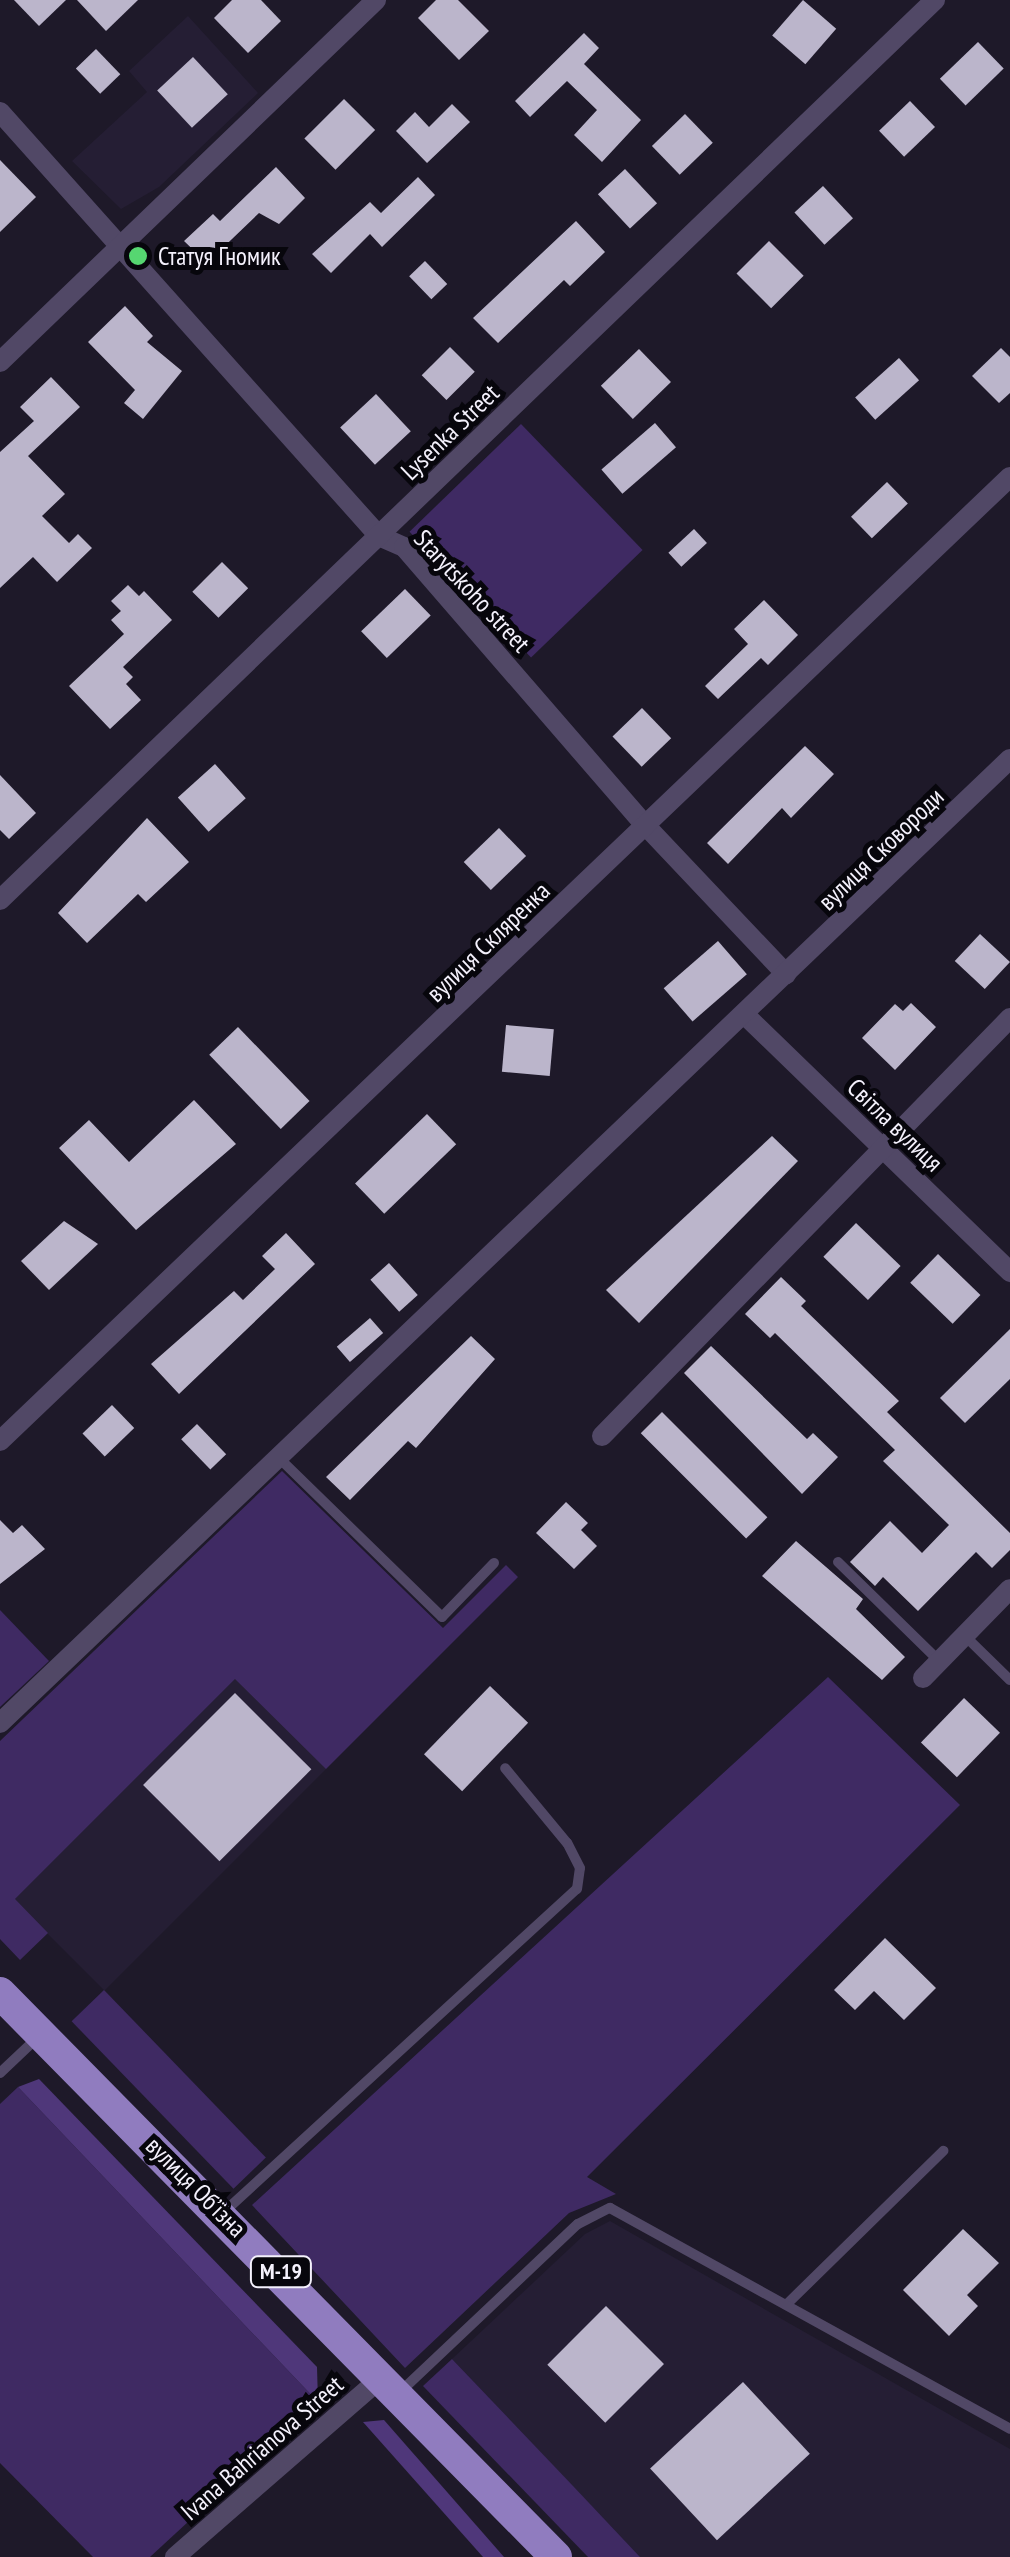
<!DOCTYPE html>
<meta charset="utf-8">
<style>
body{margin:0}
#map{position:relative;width:1010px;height:2557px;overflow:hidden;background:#1e1929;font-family:"PT Sans Narrow",sans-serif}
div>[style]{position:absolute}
.built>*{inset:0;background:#251e34;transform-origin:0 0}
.green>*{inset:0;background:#3f2a63;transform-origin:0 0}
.forest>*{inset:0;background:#4f377a}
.building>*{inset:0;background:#bbb5cb;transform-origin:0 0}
.service>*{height:10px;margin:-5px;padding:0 5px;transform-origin:5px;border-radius:5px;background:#514866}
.minor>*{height:20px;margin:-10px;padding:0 10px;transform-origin:10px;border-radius:10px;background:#514866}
.trunk>*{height:32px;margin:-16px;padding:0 16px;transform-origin:16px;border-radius:16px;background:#907cbf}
.dots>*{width:28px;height:28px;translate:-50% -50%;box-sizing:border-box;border:5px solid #07060c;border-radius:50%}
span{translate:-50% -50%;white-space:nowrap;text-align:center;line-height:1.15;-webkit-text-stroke:10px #07060c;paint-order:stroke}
.shield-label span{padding:2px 8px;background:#07060c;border:2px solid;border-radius:8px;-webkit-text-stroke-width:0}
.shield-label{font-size:22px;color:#f4f1fc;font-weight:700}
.poi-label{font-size:25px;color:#f4f1fc}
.left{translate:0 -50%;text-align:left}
.street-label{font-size:25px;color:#f4f1fc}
</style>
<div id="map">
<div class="built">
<i style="clip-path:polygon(188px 16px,258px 93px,159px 187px,121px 209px,72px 161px,147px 92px,129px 71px)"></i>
<i style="left:236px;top:1678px;width:128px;height:314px;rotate:45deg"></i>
<i style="clip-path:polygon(610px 2221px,1010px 2449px,1010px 2557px,640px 2557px,452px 2359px,585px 2234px)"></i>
</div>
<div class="green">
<i style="left:521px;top:424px;width:175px;height:155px;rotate:46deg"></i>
<i style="clip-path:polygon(282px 1471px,443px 1628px,506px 1565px,518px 1577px,326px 1769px,235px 1679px,15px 1899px,48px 1933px,20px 1960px,0 1939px,0 1741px)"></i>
<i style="clip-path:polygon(0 1610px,49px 1661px,0 1707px)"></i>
<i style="clip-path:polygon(828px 1677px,960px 1805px,587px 2177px,616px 2194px,569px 2213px,405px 2368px,252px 2205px)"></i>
<i style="left:104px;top:1990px;width:233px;height:45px;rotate:46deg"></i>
<i style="clip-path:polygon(18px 2087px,318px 2402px,150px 2557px,93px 2557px,0 2463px,0 2104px)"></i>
<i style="clip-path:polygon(452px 2359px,574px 2487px,640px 2557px,588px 2557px,423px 2386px)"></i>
</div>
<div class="forest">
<i style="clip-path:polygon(39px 2079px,317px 2367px,318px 2402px,18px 2087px)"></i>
<i style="clip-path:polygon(384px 2420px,504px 2557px,483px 2557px,363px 2422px)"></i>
</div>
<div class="building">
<i style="clip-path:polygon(14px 0,66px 0,39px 26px)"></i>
<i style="clip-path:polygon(77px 0,138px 0,106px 31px)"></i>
<i style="clip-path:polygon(232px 0,261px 0,281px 21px,248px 53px,214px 18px)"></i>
<i style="clip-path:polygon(436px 0,458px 0,489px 31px,459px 60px,418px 18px)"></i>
<i style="left:803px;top:0;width:44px;height:47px;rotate:41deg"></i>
<i style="clip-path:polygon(584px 33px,599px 48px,584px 64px,641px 120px,602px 162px,574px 135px,597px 110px,567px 81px,530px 117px,515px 101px)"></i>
<i style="left:978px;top:42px;width:37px;height:53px;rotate:46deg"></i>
<i style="left:96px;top:49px;width:35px;height:28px;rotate:46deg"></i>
<i style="left:193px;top:57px;width:51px;height:49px;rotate:47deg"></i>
<i style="left:344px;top:99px;width:44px;height:56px;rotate:45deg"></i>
<i style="left:910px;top:101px;width:36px;height:43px;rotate:46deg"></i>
<i style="clip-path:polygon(452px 104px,470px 122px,427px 163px,396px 131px,415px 112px,429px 127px)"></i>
<i style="left:685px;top:114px;width:40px;height:46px;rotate:46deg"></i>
<i style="clip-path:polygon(0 160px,36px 197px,0 232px)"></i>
<i style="clip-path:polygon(276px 167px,305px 198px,279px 224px,259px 213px,207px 263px,184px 241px,213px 214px,220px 221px)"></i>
<i style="left:625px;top:169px;width:47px;height:37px;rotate:47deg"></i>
<i style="clip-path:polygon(418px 177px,435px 195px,382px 247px,370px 234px,331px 273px,312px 254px,370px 202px,381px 213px)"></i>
<i style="left:823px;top:186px;width:44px;height:39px;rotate:47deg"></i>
<i style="clip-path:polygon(576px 221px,605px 252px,570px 286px,564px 280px,498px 343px,473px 318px)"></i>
<i style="left:769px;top:241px;width:49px;height:46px;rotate:45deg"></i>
<i style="left:425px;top:261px;width:32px;height:22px;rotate:46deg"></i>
<i style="clip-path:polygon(125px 306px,153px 336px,147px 342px,182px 371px,143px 419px,124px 403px,135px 390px,88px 342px)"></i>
<i style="left:450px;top:347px;width:35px;height:40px;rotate:45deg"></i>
<i style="clip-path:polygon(1001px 348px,1010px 357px,1010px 393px,999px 403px,972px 376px)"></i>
<i style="left:639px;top:349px;width:46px;height:53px;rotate:46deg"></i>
<i style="left:899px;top:358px;width:30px;height:59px;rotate:48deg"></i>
<i style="clip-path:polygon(51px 377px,80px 407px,28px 456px,65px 494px,42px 516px,69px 543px,78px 534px,92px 548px,57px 582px,33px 557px,0 588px,0 452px,34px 421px,20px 407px)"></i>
<i style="left:376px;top:394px;width:51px;height:49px;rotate:47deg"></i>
<i style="left:655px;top:423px;width:32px;height:71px;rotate:49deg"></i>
<i style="left:887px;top:482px;width:30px;height:50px;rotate:46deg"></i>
<i style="left:694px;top:529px;width:19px;height:35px;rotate:47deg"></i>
<i style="left:222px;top:562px;width:37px;height:42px;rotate:45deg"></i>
<i style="clip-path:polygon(128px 585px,139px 596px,144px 591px,172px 620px,123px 667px,133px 677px,126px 684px,141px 700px,110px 729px,69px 686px,124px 634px,111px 620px,121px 611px,111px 601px)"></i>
<i style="left:405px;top:589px;width:37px;height:61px;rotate:46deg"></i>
<i style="clip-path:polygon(764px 600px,798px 635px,768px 665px,761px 658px,718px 699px,705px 686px,748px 644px,734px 629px)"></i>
<i style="left:642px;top:708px;width:42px;height:41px;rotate:46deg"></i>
<i style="clip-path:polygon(805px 746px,834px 774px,791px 818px,782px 808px,728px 864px,707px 843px)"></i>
<i style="left:215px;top:764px;width:46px;height:50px;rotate:48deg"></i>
<i style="clip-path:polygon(0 775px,36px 813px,9px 839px,0 830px)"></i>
<i style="clip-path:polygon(147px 818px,189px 862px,146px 902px,138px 894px,87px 943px,58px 913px)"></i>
<i style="left:499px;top:828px;width:39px;height:49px;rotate:46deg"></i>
<i style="left:980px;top:934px;width:41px;height:37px;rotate:43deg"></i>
<i style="left:718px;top:941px;width:44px;height:72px;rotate:49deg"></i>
<i style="clip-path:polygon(911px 1003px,936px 1027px,895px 1070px,862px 1038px,895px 1004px,903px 1011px)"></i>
<i style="left:506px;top:1025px;width:48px;height:47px;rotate:5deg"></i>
<i style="left:238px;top:1027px;width:103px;height:40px;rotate:46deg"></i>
<i style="clip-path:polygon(194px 1100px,236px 1144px,136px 1230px,59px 1148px,89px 1120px,129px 1162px)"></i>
<i style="left:427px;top:1114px;width:42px;height:100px;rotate:46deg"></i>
<i style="clip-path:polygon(772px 1136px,798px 1161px,639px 1323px,606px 1290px)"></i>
<i style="clip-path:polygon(64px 1221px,98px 1244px,49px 1290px,21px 1261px)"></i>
<i style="left:856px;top:1223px;width:62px;height:47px;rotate:44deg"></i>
<i style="clip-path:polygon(286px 1233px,315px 1264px,179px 1394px,151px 1364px,234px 1291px,243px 1300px,275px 1269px,262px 1256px)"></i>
<i style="left:938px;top:1254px;width:59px;height:40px;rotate:44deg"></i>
<i style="left:389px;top:1263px;width:43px;height:25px;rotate:48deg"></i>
<i style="clip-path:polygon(781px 1277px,806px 1301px,801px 1306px,899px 1401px,887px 1412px,1010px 1533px,1010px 1550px,992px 1568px,976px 1552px,918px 1611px,883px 1577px,875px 1586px,850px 1562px,890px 1521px,922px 1553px,949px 1525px,883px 1461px,895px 1450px,775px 1333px,770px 1338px,745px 1314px)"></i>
<i style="left:370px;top:1318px;width:20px;height:44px;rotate:49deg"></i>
<i style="clip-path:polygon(1010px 1329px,1010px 1379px,965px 1423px,940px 1398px)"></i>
<i style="clip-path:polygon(471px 1336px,495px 1359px,416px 1448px,408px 1441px,350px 1500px,326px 1477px)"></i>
<i style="clip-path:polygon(711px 1346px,807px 1439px,813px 1433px,838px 1457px,802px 1494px,684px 1373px)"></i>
<i style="left:112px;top:1405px;width:32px;height:41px;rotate:46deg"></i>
<i style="left:662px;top:1412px;width:149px;height:30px;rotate:45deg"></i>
<i style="left:197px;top:1424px;width:42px;height:22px;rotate:46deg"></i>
<i style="clip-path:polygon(566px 1502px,588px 1523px,581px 1530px,597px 1546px,574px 1569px,536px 1533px)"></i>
<i style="clip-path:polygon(0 1520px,13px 1533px,22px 1525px,45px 1549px,0 1584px)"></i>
<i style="clip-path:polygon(796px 1541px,863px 1599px,856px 1609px,905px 1657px,882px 1680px,762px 1576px)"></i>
<i style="left:490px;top:1686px;width:53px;height:95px;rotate:44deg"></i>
<i style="left:235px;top:1693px;width:108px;height:130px;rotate:45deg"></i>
<i style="left:964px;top:1698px;width:50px;height:62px;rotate:44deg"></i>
<i style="clip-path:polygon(885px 1938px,936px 1988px,904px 2020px,874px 1991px,855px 2010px,834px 1990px)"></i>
<i style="clip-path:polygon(963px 2229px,999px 2263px,967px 2295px,978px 2306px,949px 2336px,903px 2290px)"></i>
<i style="left:606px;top:2306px;width:82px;height:83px;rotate:45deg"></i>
<i style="left:743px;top:2382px;width:98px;height:127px;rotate:47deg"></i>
</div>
<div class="service">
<i style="left:278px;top:1457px;width:229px;rotate:44.3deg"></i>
<i style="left:442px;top:1617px;width:75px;rotate:-46.1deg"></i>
<i style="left:838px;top:1562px;width:141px;rotate:44.4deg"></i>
<i style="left:965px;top:1636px;width:63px;rotate:44.4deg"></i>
<i style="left:0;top:2073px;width:50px;rotate:-43.4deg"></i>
<i style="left:224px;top:2212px;width:478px;rotate:-42.5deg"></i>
<i style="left:577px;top:1889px;width:21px;rotate:-82deg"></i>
<i style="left:580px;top:1868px;width:28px;rotate:-117deg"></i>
<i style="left:567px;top:1843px;width:97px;rotate:-129.6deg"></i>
<i style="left:787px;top:2304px;width:219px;rotate:-44.4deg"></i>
<i style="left:399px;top:2393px;width:246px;rotate:-43.4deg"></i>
<i style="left:578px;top:2224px;width:36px;rotate:-27deg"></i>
<i style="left:610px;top:2208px;width:457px;rotate:28.9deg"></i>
</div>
<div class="minor">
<i style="left:0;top:112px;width:569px;rotate:48.21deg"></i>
<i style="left:379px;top:536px;width:27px;rotate:24deg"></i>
<i style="left:404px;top:547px;width:369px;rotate:49.1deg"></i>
<i style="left:646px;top:826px;width:204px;rotate:46.6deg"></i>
<i style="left:0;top:362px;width:522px;rotate:-43.91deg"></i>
<i style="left:0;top:900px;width:1298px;rotate:-43.91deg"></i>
<i style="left:744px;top:1014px;width:371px;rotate:44.1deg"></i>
<i style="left:602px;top:1436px;width:584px;rotate:-45.69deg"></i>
<i style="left:0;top:1441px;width:1396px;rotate:-43.67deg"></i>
<i style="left:923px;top:1678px;width:124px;rotate:-45.7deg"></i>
<i style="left:0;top:1723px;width:1396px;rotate:-43.67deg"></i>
<i style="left:175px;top:2557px;width:274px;rotate:-41deg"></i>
</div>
<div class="trunk">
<i style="left:0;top:1993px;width:792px;rotate:45.41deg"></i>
</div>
<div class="dots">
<i style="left:138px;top:256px;background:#56d671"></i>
</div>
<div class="shield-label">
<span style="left:281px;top:2272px">М-19</span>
</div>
<div class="poi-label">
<span class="left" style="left:158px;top:256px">Статуя Гномик</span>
</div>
<div class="street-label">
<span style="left:450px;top:432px;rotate:-44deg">Lysenka Street</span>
<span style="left:472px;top:591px;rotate:47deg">Starytskoho street</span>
<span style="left:881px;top:849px;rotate:-44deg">вулиця Сковороди</span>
<span style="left:488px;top:942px;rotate:-44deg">вулиця Скляренка</span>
<span style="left:895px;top:1125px;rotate:44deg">Світла вулиця</span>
<span style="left:196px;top:2187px;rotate:45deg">вулиця Об’їзна</span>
<span style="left:262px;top:2448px;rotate:-41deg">Ivana Bahrianova Street</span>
</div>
</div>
